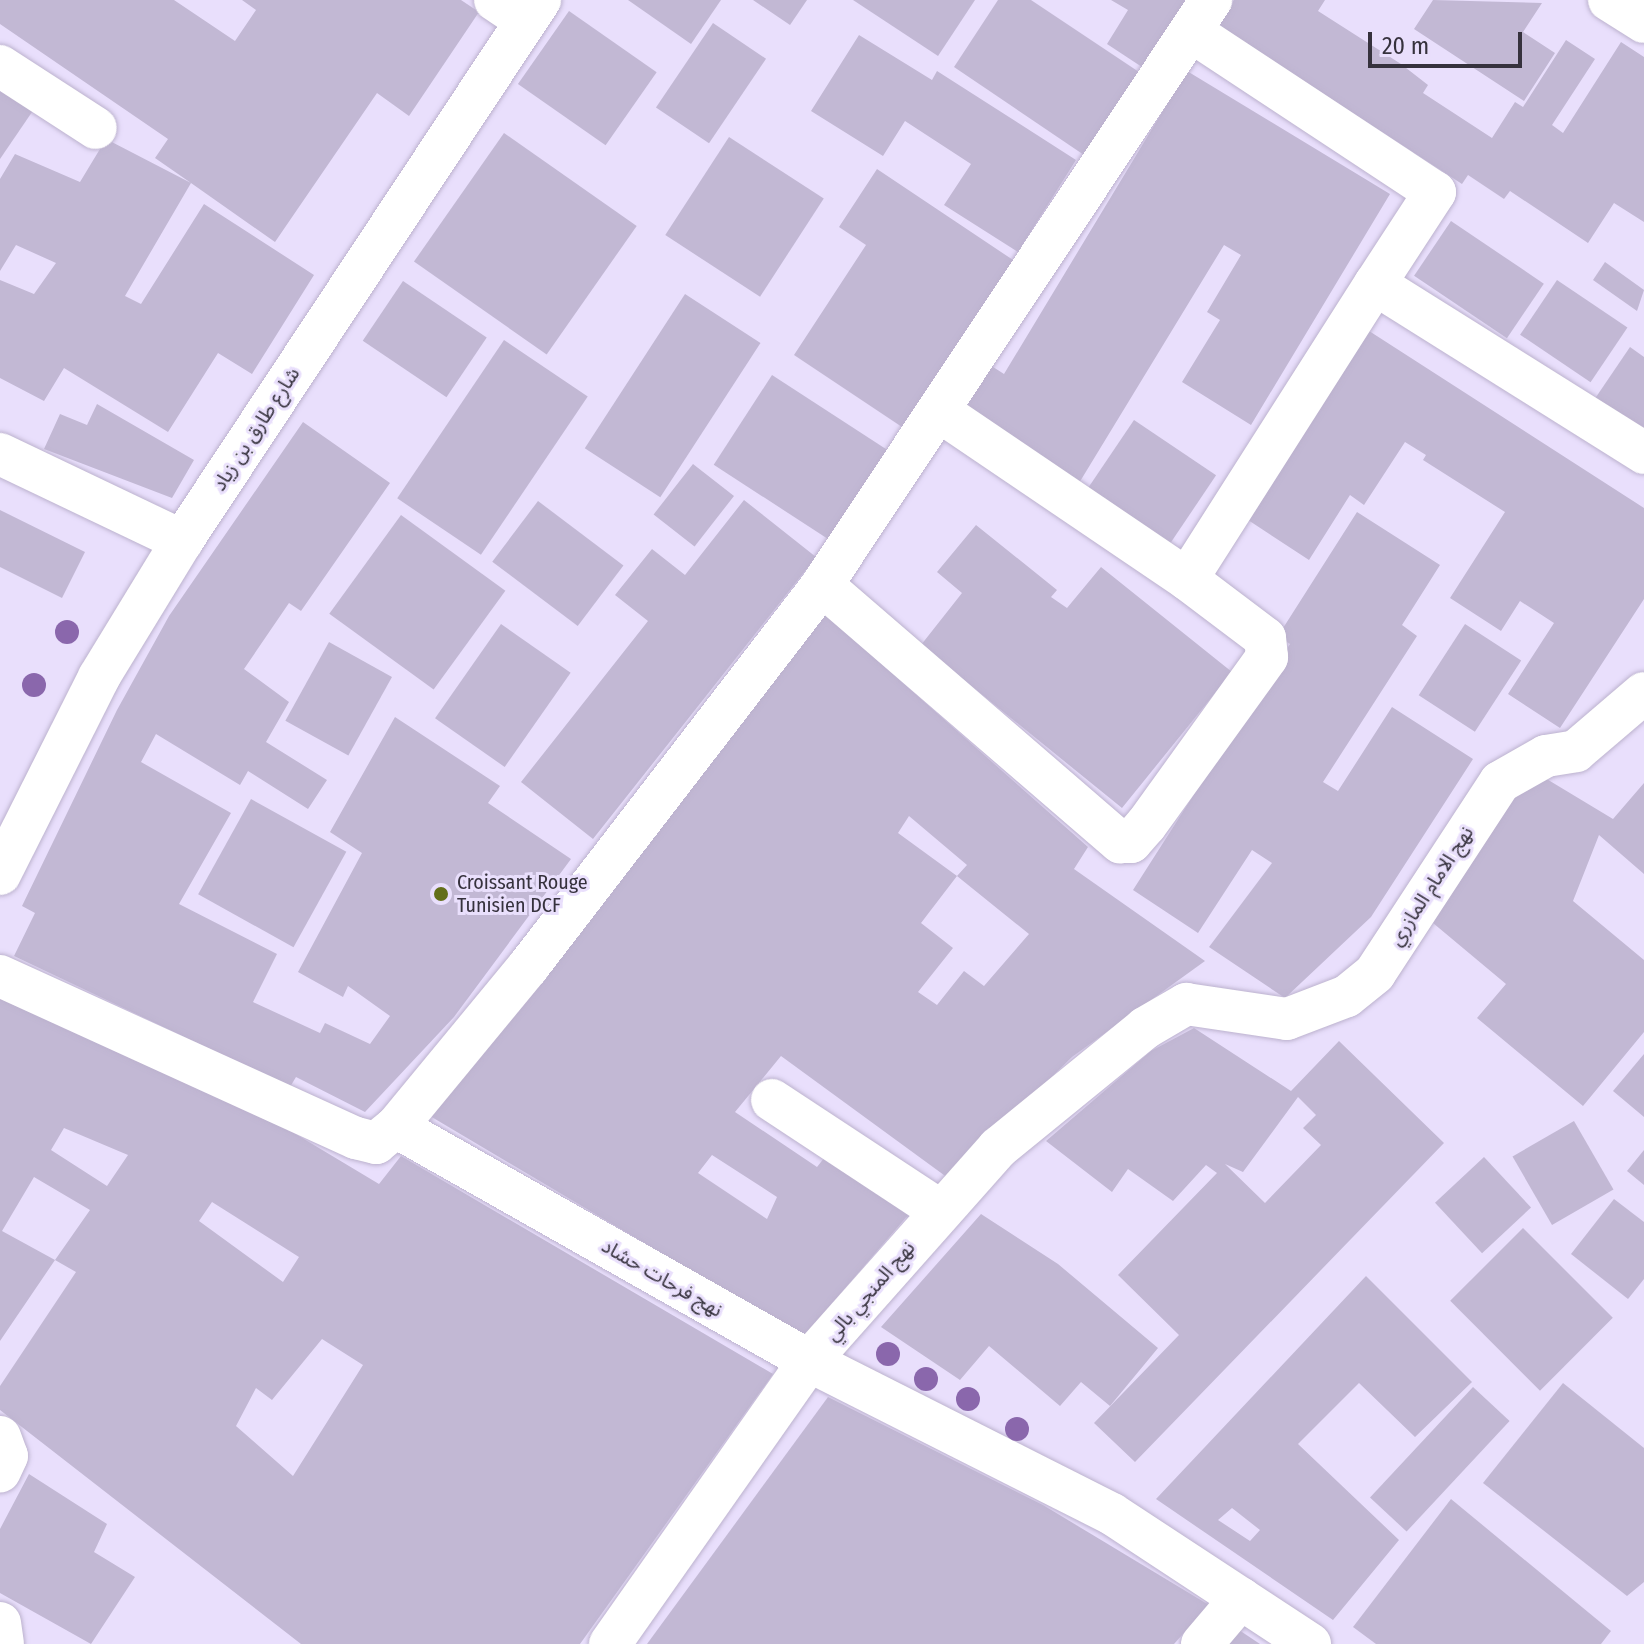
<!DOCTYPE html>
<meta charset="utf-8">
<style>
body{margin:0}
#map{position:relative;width:1644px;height:1644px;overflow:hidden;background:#e9dffc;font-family:"Fira Sans Condensed","Noto Sans Arabic",sans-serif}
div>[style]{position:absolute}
.building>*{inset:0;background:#c2b8d4;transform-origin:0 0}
.roads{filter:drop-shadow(0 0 2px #bcb2ce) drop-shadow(0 0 2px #bcb2ce)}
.street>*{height:42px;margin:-21px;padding:0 21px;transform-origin:21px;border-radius:21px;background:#fff}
.trees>*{width:24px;height:24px;margin:-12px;border-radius:50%;background:#8a67ac}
.dots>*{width:22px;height:22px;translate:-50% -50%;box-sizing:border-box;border:4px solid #e9dffc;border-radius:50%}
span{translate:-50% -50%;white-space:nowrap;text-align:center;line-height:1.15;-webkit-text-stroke:6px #e9dffc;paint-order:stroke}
.street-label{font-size:20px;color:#36323d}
.poi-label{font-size:20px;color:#36323d}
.left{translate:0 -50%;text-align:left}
.scale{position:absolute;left:1368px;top:32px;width:154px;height:36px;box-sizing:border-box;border:4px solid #36323d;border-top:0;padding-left:10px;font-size:24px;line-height:28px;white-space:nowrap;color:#36323d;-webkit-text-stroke:6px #e9dffc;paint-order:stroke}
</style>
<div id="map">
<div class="building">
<i style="clip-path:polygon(0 0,174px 0,235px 41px,256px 10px,242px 0,461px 0,479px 12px,409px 116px,377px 93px,275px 242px,191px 183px,125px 296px,141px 304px,204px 204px,314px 275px,252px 374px,218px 353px,168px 432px,64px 368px,44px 401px,0 378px,0 280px,34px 294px,56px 263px,16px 245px,0 271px,0 179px,15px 154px,80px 182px,106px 139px,191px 183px,155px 158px,168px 139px,0 24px)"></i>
<i style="clip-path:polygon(628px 0,721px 0,691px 44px)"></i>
<i style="clip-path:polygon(753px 0,807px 0,790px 25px)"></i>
<i style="clip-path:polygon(853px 0,975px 0,938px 56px)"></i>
<i style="clip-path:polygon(998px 0,1031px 0,1139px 72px,1084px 155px,954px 67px)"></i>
<i style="clip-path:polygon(1111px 0,1188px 0,1145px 69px,1107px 44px,1128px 10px)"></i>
<i style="clip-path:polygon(1234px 0,1325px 0,1318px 11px,1401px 64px,1428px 85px,1423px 93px,1492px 138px,1515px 102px,1523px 107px,1566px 40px,1595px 59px,1552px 125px,1563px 133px,1621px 42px,1644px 57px,1644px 222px,1614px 203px,1588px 243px,1510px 191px,1504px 199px,1468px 175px,1462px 184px,1218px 25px)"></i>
<i style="clip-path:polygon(1433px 0,1542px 3px,1523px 32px,1555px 53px,1524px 101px,1414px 29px)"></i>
<i style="left:569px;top:11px;width:107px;height:89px;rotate:35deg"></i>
<i style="left:713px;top:23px;width:64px;height:102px;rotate:34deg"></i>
<i style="clip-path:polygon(859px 35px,932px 80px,937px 71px,1076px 160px,1018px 252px,944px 205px,971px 164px,905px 121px,883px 156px,811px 111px)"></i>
<i style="clip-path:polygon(0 63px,45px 93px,0 159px)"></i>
<i style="clip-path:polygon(1187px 71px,1390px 194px,1251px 425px,1182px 382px,1220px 320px,1207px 312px,1241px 255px,1224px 245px,1076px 488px,964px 409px,990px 365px,1004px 374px)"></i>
<i style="left:504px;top:133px;width:162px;height:157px;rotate:35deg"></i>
<i style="left:729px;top:137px;width:113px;height:117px;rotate:33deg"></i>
<i style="clip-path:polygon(877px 169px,1019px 264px,908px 431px,794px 355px,866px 245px,839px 227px)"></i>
<i style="left:1451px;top:221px;width:112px;height:66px;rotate:34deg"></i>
<i style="clip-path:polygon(1605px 262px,1644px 290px,1637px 311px,1593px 280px)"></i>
<i style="left:1557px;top:280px;width:85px;height:66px;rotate:34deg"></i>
<i style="left:403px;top:281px;width:101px;height:72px;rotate:34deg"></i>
<i style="left:685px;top:294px;width:90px;height:184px;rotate:33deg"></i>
<i style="clip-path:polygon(1366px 329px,1644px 508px,1644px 599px,1560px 728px,1508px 694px,1554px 623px,1520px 601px,1501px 631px,1450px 598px,1505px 512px,1423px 460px,1426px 455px,1405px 442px,1364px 505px,1350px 495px,1309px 560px,1245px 518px)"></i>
<i style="left:504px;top:340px;width:101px;height:191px;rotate:34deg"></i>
<i style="clip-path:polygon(1630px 347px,1644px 357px,1644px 438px,1592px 403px)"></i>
<i style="left:772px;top:375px;width:145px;height:107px;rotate:33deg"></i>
<i style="clip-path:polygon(97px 404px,194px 460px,172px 498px,44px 449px,60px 414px,87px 425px)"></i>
<i style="left:1134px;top:420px;width:99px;height:93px;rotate:34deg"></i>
<i style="clip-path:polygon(303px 422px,390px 483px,301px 611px,289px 603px,244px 669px,289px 702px,266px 742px,327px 780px,308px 809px,248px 771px,240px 785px,156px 734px,141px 762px,231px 813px,179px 904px,277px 954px,253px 1002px,320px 1033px,325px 1023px,370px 1044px,390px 1016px,348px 986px,343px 997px,298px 972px,362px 853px,330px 832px,395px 717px,500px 786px,488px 803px,571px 859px,454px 1017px,365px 1112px,296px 1077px,290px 1087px,14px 956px,35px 913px,22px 906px,117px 710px,169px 616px)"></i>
<i style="left:693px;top:464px;width:52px;height:64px;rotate:38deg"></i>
<i style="clip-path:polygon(744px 500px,816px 557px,593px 839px,521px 782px,648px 621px,615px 595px,652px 549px,685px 575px)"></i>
<i style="left:538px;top:501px;width:107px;height:76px;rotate:37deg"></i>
<i style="clip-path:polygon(0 510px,85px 552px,62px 598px,0 567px)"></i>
<i style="clip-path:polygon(1357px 512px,1440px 565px,1402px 625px,1417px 636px,1323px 782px,1338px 791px,1392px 707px,1473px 759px,1371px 917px,1285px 998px,1209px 947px,1272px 863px,1252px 850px,1198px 933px,1133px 890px,1290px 644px,1278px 636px)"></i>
<i style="left:401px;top:515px;width:129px;height:122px;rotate:36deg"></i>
<i style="clip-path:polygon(976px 525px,1057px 590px,1051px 597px,1067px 608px,1101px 567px,1232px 672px,1122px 808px,921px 645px,962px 593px,937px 572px)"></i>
<i style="clip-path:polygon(evenodd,824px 613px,1088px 847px,1074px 869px,1205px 961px,1072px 1057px,948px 1178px,781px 1056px,735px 1112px,817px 1167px,836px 1143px,921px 1200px,803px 1337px,430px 1116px,824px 613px,909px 816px,967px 865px,957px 876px,1029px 934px,984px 986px,964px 971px,937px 1005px,918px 992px,953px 948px,921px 923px,957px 876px,898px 833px,909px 816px,824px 613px,712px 1155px,777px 1197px,767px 1219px,698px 1173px,712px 1155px)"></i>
<i style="left:501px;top:624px;width:85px;height:115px;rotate:35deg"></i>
<i style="left:1465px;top:624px;width:67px;height:85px;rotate:33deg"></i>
<i style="left:329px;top:642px;width:72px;height:90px;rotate:29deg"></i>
<i style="clip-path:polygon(1540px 775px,1613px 819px,1644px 783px,1644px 874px,1599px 835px,1573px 901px,1644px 960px,1644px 1032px,1583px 1106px,1477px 1018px,1506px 984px,1433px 923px,1504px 796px)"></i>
<i style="left:251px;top:799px;width:109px;height:109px;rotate:29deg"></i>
<i style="clip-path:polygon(evenodd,0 998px,269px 1118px,379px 1184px,401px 1156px,773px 1374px,580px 1644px,301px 1644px,0 1410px,0 1386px,76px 1272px,55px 1260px,90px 1210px,34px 1177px,2px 1231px,55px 1260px,0 1341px,0 998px,64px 1128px,128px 1155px,107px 1186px,51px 1150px,64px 1128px,0 998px,212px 1202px,299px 1257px,283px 1282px,199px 1221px,212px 1202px,0 998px,322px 1339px,363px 1365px,293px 1476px,236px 1426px,256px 1388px,272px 1400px,322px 1339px)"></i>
<i style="clip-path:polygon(evenodd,1194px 1028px,1291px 1091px,1339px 1041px,1444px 1143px,1135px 1462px,1094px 1423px,1179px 1335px,1118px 1275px,1217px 1173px,1206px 1165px,1173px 1201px,1128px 1169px,1112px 1192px,1046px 1141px,1151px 1051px,1194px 1028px,1298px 1097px,1316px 1115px,1303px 1128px,1321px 1145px,1265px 1203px,1225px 1164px,1243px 1172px,1298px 1097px)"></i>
<i style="clip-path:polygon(1644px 1054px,1644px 1117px,1613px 1091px)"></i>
<i style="left:1574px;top:1121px;width:79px;height:71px;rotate:60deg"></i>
<i style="clip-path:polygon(1644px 1150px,1644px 1185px,1627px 1171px)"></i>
<i style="left:1484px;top:1157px;width:69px;height:67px;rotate:47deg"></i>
<i style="clip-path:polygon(1614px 1199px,1644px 1222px,1644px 1279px,1628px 1299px,1571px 1254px)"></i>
<i style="clip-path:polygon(981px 1214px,1058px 1264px,1158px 1348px,1110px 1406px,1081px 1382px,1060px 1406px,989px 1346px,960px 1380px,881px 1327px)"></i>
<i style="left:1523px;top:1228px;width:127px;height:103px;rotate:45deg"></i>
<i style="clip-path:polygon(evenodd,1366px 1276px,1472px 1382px,1415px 1437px,1359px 1383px,1298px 1444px,1399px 1540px,1333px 1620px,1156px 1499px,1366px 1276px,1232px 1508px,1260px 1530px,1250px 1541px,1218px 1520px,1232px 1508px)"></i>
<i style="clip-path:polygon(1563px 1383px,1644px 1448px,1644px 1582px,1627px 1596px,1483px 1483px)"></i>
<i style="left:1473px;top:1387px;width:50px;height:151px;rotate:43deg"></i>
<i style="clip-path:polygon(828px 1397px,1043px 1505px,1209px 1605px,1174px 1644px,647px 1644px)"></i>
<i style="clip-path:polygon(29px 1474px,107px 1524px,94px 1552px,135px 1577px,91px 1644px,0 1593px,0 1529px)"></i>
<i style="clip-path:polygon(1451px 1499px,1611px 1631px,1601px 1644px,1376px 1644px,1353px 1627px)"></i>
<i style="clip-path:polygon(1239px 1630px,1260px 1644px,1227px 1644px)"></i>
</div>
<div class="roads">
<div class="street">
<i style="left:495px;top:0;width:37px;rotate:34deg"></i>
<i style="left:1609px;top:0;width:41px;rotate:32.2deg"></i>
<i style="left:1192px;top:32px;width:291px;rotate:33.4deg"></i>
<i style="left:1435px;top:192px;width:110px;rotate:123.1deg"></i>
<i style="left:0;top:66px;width:114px;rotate:32.9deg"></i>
<i style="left:0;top:454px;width:202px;rotate:25.5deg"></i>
<i style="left:1187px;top:579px;width:350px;rotate:-57.5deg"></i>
<i style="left:1375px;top:284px;width:318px;rotate:32.1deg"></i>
<i style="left:822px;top:585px;width:394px;rotate:40.8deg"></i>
<i style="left:1120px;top:842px;width:11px"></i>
<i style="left:1131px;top:842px;width:23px;rotate:-49deg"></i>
<i style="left:1146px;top:825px;width:207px;rotate:-54.2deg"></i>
<i style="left:1267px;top:657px;width:19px;rotate:-96deg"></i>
<i style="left:1265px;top:638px;width:98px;rotate:-142.9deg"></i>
<i style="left:1187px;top:579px;width:298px;rotate:-145.9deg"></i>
<i style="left:0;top:874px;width:220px;rotate:-63.3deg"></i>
<i style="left:99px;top:677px;width:159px;rotate:-58.6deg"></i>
<i style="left:182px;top:541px;width:649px;rotate:-56.51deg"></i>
<i style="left:0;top:976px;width:391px;rotate:24.5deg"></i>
<i style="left:356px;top:1138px;width:21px;rotate:14deg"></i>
<i style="left:376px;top:1143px;width:26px;rotate:-39deg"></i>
<i style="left:396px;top:1127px;width:475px;rotate:29.5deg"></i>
<i style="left:809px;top:1361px;width:339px;rotate:26.8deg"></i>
<i style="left:1112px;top:1514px;width:237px;rotate:33.3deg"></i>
<i style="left:772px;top:1100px;width:200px;rotate:33.4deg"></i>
<i style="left:396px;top:1127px;width:207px;rotate:-50.5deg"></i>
<i style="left:528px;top:967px;width:482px;rotate:-52.4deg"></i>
<i style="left:822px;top:585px;width:703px;rotate:-56.38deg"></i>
<i style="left:0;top:1437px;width:20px;rotate:70deg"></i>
<i style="left:7px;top:1456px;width:17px;rotate:115deg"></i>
<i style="left:0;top:1623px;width:21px;rotate:82deg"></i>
<i style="left:610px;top:1644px;width:346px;rotate:-54.9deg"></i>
<i style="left:809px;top:1361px;width:285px;rotate:-48.4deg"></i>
<i style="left:998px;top:1148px;width:190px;rotate:-39.2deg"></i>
<i style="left:1145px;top:1028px;width:48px;rotate:-30.3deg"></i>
<i style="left:1186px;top:1004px;width:102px;rotate:8.4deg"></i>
<i style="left:1287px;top:1019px;width:64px;rotate:-21deg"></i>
<i style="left:1347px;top:996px;width:36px;rotate:-39deg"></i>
<i style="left:1375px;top:973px;width:228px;rotate:-56.8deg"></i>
<i style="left:1500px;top:782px;width:53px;rotate:-29.5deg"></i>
<i style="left:1546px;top:756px;width:30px;rotate:-9deg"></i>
<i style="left:1576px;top:751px;width:89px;rotate:-40.5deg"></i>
<i style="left:1202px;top:1644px;width:60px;rotate:-49.7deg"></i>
</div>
</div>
<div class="trees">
<i style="left:67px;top:632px"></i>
<i style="left:34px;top:685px"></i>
<i style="left:888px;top:1354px"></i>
<i style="left:926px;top:1379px"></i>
<i style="left:968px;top:1399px"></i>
<i style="left:1017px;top:1429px"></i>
</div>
<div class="dots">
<i style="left:441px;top:894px;background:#636f1a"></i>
</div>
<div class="street-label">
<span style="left:256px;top:429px;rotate:-57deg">شارع طارق بن زياد</span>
<span style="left:1431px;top:886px;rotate:-57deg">نهج الامام المازري</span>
<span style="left:662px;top:1278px;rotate:30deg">نهج فرحات حشاد</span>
<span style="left:870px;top:1291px;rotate:-49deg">نهج المنجي بالي</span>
</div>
<div class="poi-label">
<span class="left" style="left:457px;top:894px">Croissant Rouge<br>Tunisien DCF</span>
</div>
<div class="scale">20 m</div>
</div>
